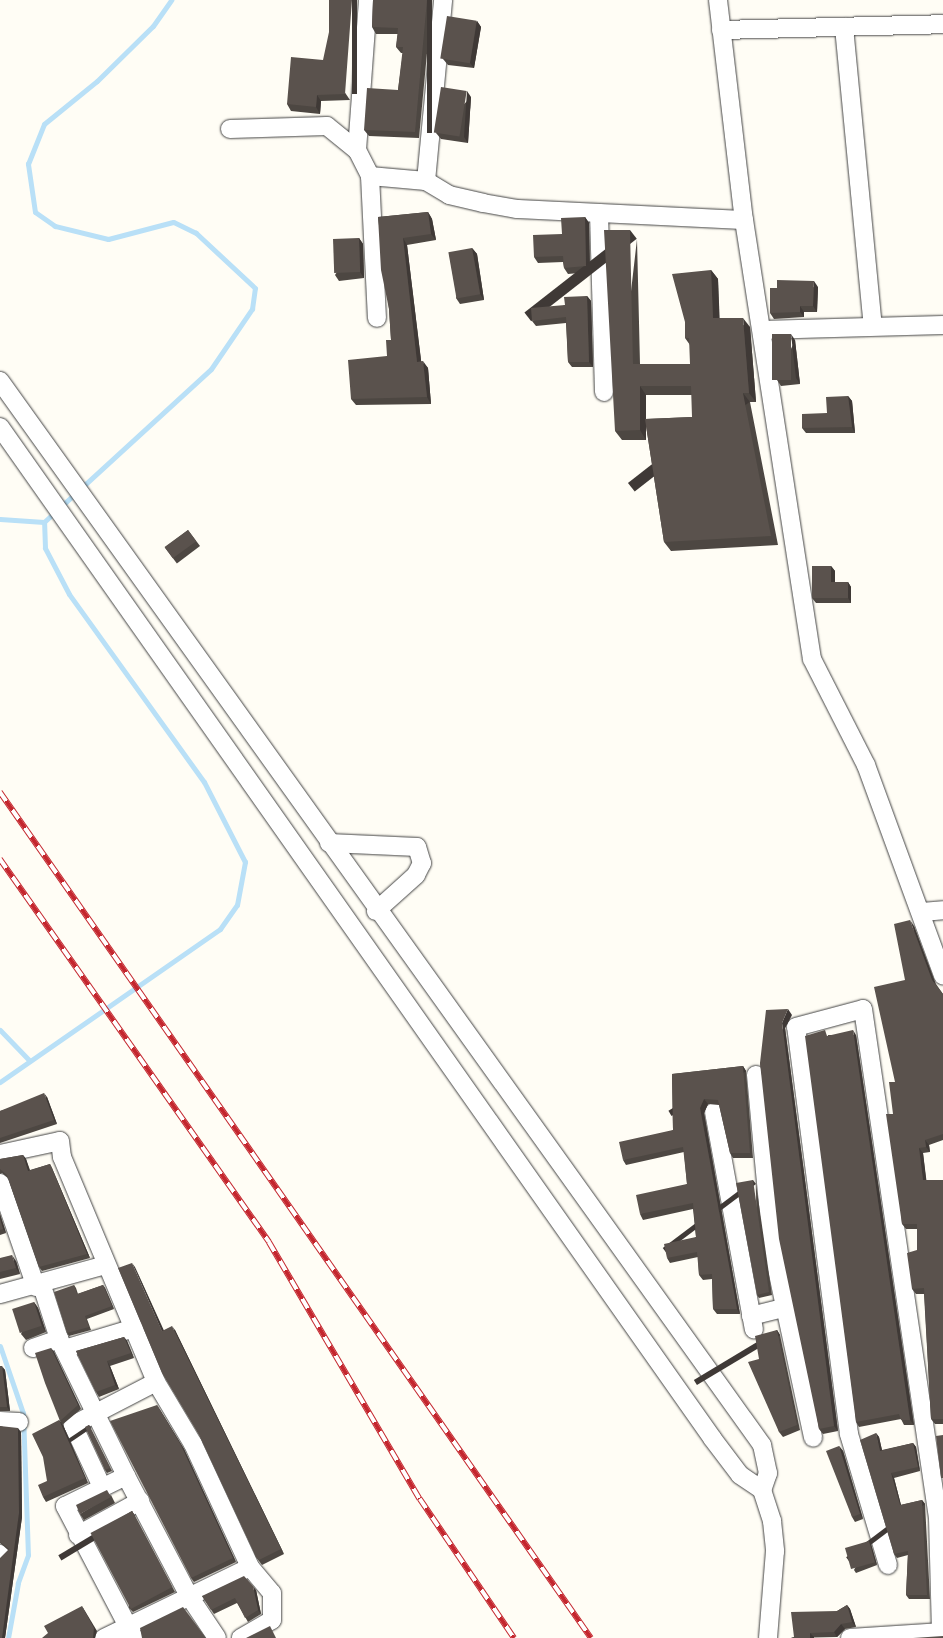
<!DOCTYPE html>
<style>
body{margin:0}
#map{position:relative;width:943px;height:1638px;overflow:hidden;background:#fffdf5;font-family:"Zilla Slab",serif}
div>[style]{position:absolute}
.stream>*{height:5px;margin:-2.5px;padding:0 2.5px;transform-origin:2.5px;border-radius:2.5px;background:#b9e0f7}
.roads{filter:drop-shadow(0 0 1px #444) drop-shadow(0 0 1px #444)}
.minor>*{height:18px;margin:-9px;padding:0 9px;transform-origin:9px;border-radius:9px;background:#fff}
.rail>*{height:5.5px;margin-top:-2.75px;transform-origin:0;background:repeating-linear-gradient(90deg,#fff 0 11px,#c4262e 0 22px);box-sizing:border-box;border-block:1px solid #c4262e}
.wall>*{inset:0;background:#4d4742;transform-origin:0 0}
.shaded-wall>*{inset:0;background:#3f3936;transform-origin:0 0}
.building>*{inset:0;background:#5a524d;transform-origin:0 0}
span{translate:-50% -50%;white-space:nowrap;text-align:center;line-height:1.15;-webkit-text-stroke:5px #fff;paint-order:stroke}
</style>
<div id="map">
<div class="stream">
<i style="left:0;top:519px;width:44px;rotate:3.9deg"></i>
<i style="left:0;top:1030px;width:42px;rotate:46deg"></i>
<i style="left:0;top:1082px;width:268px;rotate:-34.8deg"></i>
<i style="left:220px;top:929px;width:29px;rotate:-55deg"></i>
<i style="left:237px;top:905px;width:44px;rotate:-79.5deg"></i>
<i style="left:245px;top:862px;width:90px;rotate:-117.1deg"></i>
<i style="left:204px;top:782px;width:231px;rotate:-125.7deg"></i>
<i style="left:69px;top:594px;width:52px;rotate:-117.6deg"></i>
<i style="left:45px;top:548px;width:26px;rotate:-92deg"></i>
<i style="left:44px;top:522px;width:226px;rotate:-42.5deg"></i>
<i style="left:211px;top:369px;width:73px;rotate:-55.7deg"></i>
<i style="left:252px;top:309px;width:21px;rotate:-82deg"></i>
<i style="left:255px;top:288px;width:81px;rotate:-137deg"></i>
<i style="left:196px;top:233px;width:25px;rotate:-154deg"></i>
<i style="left:173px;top:222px;width:67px;rotate:165.3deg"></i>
<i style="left:108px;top:239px;width:55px;rotate:-166.2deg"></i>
<i style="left:55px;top:226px;width:24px;rotate:-145deg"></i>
<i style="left:35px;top:212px;width:49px;rotate:-98.3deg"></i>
<i style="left:28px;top:164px;width:43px;rotate:-68.2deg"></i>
<i style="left:44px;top:124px;width:68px;rotate:-39.1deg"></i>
<i style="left:97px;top:81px;width:78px;rotate:-44.5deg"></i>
<i style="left:153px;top:26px;width:32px;rotate:-55deg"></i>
<i style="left:0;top:1346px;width:71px;rotate:71.1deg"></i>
<i style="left:23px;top:1413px;width:142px;rotate:88deg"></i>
<i style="left:28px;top:1555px;width:30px;rotate:110deg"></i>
<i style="left:18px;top:1583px;width:56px;rotate:100.3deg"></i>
</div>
<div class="roads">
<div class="minor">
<i style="left:718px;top:0;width:222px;rotate:83.3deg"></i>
<i style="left:744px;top:220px;width:444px;rotate:81.2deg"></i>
<i style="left:812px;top:659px;width:119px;rotate:63deg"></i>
<i style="left:866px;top:765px;width:224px;rotate:69.9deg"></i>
<i style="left:844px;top:27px;width:300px;rotate:84.5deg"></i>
<i style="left:721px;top:30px;width:222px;rotate:-1.5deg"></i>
<i style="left:230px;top:129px;width:97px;rotate:-1.8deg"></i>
<i style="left:327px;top:126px;width:38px;rotate:39deg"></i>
<i style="left:357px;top:150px;width:29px;rotate:63deg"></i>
<i style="left:370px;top:176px;width:56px;rotate:5.1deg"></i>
<i style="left:426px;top:181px;width:27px;rotate:31deg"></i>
<i style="left:449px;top:195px;width:35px;rotate:13deg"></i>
<i style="left:483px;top:203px;width:35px;rotate:10deg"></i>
<i style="left:517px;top:209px;width:227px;rotate:2.8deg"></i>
<i style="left:357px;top:150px;width:150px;rotate:-85.8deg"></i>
<i style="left:370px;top:176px;width:142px;rotate:87.2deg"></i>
<i style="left:426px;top:181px;width:182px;rotate:-84.6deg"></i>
<i style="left:599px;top:213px;width:179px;rotate:88.4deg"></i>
<i style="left:762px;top:330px;width:181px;rotate:-1.6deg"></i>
<i style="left:0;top:381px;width:1309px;rotate:54.39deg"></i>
<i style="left:762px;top:1445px;width:29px;rotate:78deg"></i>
<i style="left:768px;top:1473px;width:18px;rotate:109deg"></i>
<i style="left:0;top:427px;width:1237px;rotate:54.84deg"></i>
<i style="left:712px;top:1438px;width:46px;rotate:52.9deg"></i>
<i style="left:740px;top:1475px;width:27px;rotate:34deg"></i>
<i style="left:762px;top:1490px;width:33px;rotate:72deg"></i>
<i style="left:772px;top:1521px;width:30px;rotate:84deg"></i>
<i style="left:775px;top:1551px;width:87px;rotate:94.6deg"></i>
<i style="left:329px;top:843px;width:88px;rotate:2.6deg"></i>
<i style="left:417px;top:847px;width:17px;rotate:73deg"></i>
<i style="left:422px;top:863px;width:13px;rotate:117deg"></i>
<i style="left:416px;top:875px;width:54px;rotate:138deg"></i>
<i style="left:922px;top:912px;width:21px;rotate:-5deg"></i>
<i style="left:756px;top:1075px;width:172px;rotate:84.7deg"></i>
<i style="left:772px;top:1246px;width:196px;rotate:77.9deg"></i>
<i style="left:714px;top:1112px;width:221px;rotate:79.6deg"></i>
<i style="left:0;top:1154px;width:61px;rotate:-12.2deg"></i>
<i style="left:60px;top:1141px;width:16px;rotate:83deg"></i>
<i style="left:62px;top:1157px;width:244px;rotate:67.3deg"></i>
<i style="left:156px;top:1382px;width:72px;rotate:59.2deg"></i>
<i style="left:193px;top:1444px;width:136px;rotate:65.1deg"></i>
<i style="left:250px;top:1567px;width:34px;rotate:50deg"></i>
<i style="left:272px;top:1593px;width:27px;rotate:90deg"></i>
<i style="left:272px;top:1620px;width:36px;rotate:150deg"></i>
<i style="left:0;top:1183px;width:110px;rotate:70.9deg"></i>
<i style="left:42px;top:1286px;width:56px;rotate:72.2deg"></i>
<i style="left:59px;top:1339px;width:153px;rotate:63.9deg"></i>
<i style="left:126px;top:1476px;width:136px;rotate:62.3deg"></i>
<i style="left:189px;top:1596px;width:50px;rotate:56.3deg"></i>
<i style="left:0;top:1294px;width:109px;rotate:-15.4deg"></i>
<i style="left:751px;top:1316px;width:34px;rotate:-14deg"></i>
<i style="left:33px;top:1348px;width:28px;rotate:-19deg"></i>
<i style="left:64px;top:1349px;width:73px;rotate:-16.7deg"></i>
<i style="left:0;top:1421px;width:19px;rotate:3deg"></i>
<i style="left:126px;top:1476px;width:68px;rotate:153.8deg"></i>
<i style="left:65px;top:1506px;width:149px;rotate:62.4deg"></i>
<i style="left:102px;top:1487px;width:68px;rotate:-115.1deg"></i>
<i style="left:73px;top:1425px;width:93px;rotate:-27.4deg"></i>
<i style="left:78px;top:1535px;width:71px;rotate:-28.7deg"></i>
<i style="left:0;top:1554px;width:1px"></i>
<i style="left:888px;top:1565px;width:137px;rotate:-106.6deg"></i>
<i style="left:849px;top:1434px;width:410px;rotate:-97.4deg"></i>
<i style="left:796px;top:1027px;width:69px;rotate:-15deg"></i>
<i style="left:863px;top:1009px;width:514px;rotate:81.62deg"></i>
<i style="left:938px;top:1518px;width:114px;rotate:88.5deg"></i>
<i style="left:104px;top:1638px;width:162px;rotate:-25.9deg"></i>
<i style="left:850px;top:1638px;width:93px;rotate:-3.7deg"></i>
</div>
</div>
<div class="rail">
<i style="left:0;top:792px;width:1032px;rotate:55.06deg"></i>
<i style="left:0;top:859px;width:468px;rotate:54.9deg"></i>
<i style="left:269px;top:1242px;width:298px;rotate:59.6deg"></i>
<i style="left:420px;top:1499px;width:168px;rotate:55.9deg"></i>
</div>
<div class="wall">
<i style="clip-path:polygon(373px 0,432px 0,419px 138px,369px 136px,364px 130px,398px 90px,403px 53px,401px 53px,396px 47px,398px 34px,376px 34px,372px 27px)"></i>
<i style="clip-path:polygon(477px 21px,481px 27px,474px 68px,448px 65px,443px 59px)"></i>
<i style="clip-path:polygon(323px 60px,350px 100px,321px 101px,320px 114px,291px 111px,287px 104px)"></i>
<i style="clip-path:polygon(471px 97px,468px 143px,441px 139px,436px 133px)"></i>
<i style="clip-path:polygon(428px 212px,432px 219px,436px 240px,407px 245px,421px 361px,428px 368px,431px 404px,356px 405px,351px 399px,387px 356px,391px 340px,389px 309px,378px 217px)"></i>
<i style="clip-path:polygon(585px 217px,589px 223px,590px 272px,568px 274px,564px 268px,563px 262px,538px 263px,534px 257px)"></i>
<i style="clip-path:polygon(359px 238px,363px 244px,364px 278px,339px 281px,335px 275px)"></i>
<i style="clip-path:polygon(evenodd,637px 239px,640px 364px,690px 364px,690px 345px,685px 338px,711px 270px,718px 279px,719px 318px,750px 327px,756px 402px,750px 402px,778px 545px,671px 551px,664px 542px,646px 426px,646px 440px,622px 440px,615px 431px,637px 239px,646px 395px,692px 395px,692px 417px,646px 419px,646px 395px)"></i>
<i style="clip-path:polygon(472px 248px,477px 254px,484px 300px,460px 304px,456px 298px)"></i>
<i style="clip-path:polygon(818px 287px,817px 312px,804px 312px,804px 317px,774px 319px,770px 313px,777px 288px)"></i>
<i style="clip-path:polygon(587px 296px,591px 301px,593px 367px,572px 367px,568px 362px,566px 323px,536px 326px,532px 321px,565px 305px)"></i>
<i style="clip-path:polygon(795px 340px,800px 384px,781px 386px,777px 380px)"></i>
<i style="clip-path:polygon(848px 396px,852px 401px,855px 433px,806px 433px,802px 428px,827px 413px)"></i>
<i style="left:188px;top:530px;width:20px;height:29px;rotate:53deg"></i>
<i style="clip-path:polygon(831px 566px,835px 571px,835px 582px,848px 582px,851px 587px,851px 603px,816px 603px,812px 598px)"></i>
<i style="clip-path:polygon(914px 926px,936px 984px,943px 994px,943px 1140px,929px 1145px,930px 1152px,923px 1153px,926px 1180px,943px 1180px,943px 1424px,935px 1424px,931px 1419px,924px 1294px,916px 1294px,912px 1289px,917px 1250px,917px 1229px,906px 1229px,902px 1224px,893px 1114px,905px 980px)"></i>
<i style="clip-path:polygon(792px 1015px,785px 1028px,838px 1431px,823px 1434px,819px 1429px,760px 1063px)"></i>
<i style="clip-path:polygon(828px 1035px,856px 1035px,914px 1425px,904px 1425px,901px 1419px,859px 1427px,856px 1422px)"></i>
<i style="clip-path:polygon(743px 1066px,746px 1071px,753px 1158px,733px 1158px,730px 1153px,719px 1105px,708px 1104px,704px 1113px,740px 1314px,717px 1314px,713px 1309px,712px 1279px,703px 1280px,699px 1275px,698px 1257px,670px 1263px,667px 1258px,696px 1237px,693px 1209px,643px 1220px,640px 1214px,687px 1184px,684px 1152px,626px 1165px,623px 1160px,673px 1130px,672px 1074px)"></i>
<i style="clip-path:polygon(47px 1097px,57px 1124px,0 1143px,0 1111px)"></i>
<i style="clip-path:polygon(23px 1155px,26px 1159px,30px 1170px,50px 1164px,52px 1168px,90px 1258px,42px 1271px,39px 1267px,8px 1178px,2px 1173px,0 1174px,0 1159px)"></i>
<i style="clip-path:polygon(756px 1184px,772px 1295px,759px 1298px,757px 1295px)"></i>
<i style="clip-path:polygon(0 1214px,6px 1233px,0 1235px)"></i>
<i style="clip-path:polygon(0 1258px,16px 1261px,20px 1274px,0 1279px)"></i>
<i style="clip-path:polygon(135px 1267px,163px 1330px,175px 1330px,284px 1554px,262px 1565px,256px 1557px)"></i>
<i style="clip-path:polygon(74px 1285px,76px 1288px,78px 1294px,103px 1285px,105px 1288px,114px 1309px,87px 1319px,91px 1330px,69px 1336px,67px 1333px)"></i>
<i style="clip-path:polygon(34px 1302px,38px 1308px,46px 1332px,26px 1340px,21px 1334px)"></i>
<i style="clip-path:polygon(777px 1330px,780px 1335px,800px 1430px,783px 1437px,779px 1432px,759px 1359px)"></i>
<i style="clip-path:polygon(124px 1337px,127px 1341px,134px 1358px,110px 1366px,119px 1389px,99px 1397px,96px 1392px,76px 1351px)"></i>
<i style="clip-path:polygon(51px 1348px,54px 1352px,81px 1409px,62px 1425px,60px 1421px)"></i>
<i style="clip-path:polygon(0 1366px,5px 1370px,10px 1411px,0 1411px)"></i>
<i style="clip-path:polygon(157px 1405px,184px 1449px,236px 1562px,194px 1582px,191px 1578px)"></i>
<i style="clip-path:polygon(59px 1420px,63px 1425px,88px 1483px,46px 1502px,43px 1497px,47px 1481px)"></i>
<i style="clip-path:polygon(89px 1425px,112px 1471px,107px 1473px,105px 1470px)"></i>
<i style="clip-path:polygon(0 1426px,21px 1432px,22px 1517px,5px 1638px,0 1638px,8px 1550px,0 1543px)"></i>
<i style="clip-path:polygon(876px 1433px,879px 1437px,882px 1450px,913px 1443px,916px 1447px,920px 1471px,894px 1478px,901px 1505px,922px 1500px,925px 1504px,930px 1599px,909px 1599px,906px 1595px,908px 1555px,897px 1558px,894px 1554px)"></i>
<i style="clip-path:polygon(839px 1446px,843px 1451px,863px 1519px,855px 1522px,852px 1517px)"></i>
<i style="clip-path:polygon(111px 1495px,115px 1503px,84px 1520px,80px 1514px)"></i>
<i style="clip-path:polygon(132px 1511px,135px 1516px,175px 1592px,133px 1612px,129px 1608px)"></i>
<i style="clip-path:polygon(869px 1541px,871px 1544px,877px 1565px,856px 1573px,854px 1570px)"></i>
<i style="clip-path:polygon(256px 1590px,261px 1614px,248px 1622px,237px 1603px,214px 1614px,202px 1596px)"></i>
<i style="clip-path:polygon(847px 1605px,850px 1609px,856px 1627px,845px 1629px,837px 1637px,791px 1638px,794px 1637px)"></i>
</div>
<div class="shaded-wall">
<i style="left:352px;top:0;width:5px;height:94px"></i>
<i style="left:427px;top:0;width:5px;height:133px"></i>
<i style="clip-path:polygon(477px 21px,481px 27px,474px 68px,470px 63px)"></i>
<i style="clip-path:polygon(467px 91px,471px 97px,468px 143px,464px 137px)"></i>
<i style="clip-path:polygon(317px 95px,321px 101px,320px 114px,316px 107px)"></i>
<i style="clip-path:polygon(428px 212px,432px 219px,436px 240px,431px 234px)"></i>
<i style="clip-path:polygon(585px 217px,589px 223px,590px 272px,586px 266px)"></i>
<i style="left:630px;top:230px;width:11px;height:134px;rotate:52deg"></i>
<i style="clip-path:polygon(359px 238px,363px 244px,364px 278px,360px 272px)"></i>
<i style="clip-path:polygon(403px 238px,407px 245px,422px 368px,417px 362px)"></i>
<i style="clip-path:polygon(472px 248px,477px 254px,484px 300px,480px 294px)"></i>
<i style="clip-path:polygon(711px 270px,718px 279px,720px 327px,713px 318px)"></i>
<i style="clip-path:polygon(814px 281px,818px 287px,817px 312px,813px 306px)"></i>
<i style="clip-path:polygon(587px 296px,591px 301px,593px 367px,589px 362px)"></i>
<i style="clip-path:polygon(800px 306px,804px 312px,804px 317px,800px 312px)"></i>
<i style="clip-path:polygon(743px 318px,750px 327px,756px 402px,749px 393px)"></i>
<i style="clip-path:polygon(791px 334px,795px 340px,800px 384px,796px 378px)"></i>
<i style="clip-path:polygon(423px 361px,428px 368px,431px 404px,427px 397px)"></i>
<i style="clip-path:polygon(640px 386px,646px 395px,646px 440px,640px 430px)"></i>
<i style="left:743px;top:393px;width:11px;height:146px;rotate:52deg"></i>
<i style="clip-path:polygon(848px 396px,852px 401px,855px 433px,852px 427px)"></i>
<i style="clip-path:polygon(831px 566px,835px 571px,835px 587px,831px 582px)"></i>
<i style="clip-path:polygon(848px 582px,851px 587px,851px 603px,848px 598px)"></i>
<i style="clip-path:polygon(910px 920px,914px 926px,936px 986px,932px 980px)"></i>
<i style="clip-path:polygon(788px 1009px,792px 1015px,785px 1028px,838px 1431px,834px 1426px,782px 1023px)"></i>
<i style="clip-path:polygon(853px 1030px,856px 1035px,914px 1425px,910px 1420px)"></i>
<i style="left:743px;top:1066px;width:6px;height:87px;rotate:59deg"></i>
<i style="clip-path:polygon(44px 1093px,47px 1097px,57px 1124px,54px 1120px)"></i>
<i style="clip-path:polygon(704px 1099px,708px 1104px,704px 1113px,740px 1314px,737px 1309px,700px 1108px)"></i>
<i style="clip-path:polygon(925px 1140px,929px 1145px,930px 1152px,926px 1147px)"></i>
<i style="clip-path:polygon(919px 1148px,923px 1153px,927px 1185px,923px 1180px)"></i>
<i style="clip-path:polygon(23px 1155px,26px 1159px,31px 1175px,28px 1171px)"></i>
<i style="clip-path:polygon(50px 1164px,52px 1168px,90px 1258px,87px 1254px)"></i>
<i style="left:753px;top:1180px;width:5px;height:113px;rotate:53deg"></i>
<i style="clip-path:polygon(0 1214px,6px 1233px,3px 1229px,0 1219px)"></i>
<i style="clip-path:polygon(12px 1255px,16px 1261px,20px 1274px,16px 1268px)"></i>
<i style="clip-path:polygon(132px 1263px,135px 1267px,166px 1335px,162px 1331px)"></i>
<i style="clip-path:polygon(103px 1285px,105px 1288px,114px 1309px,112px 1306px)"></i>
<i style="clip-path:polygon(34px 1302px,38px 1308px,46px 1332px,42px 1326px)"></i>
<i style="clip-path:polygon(172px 1326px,175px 1330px,284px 1554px,281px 1549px)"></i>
<i style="left:777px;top:1330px;width:6px;height:97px;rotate:59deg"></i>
<i style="clip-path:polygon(124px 1337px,127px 1341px,134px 1358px,131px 1353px)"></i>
<i style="clip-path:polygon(51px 1348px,54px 1352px,81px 1409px,78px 1405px)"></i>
<i style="clip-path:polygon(107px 1361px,110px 1366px,119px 1389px,115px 1385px)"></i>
<i style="clip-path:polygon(2px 1366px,5px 1370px,10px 1411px,7px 1407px)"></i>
<i style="clip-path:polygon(157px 1405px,184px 1449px,236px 1562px,233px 1558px)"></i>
<i style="clip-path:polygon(59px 1420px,63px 1425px,88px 1483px,85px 1478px)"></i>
<i style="left:89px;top:1425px;width:4px;height:48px;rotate:56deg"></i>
<i style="clip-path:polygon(18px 1428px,21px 1432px,22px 1517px,5px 1638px,2px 1638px)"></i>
<i style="clip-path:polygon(876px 1433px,879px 1437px,883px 1455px,880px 1451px)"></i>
<i style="clip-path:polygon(913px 1443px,916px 1447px,920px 1471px,918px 1467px)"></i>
<i style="clip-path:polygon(839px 1446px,843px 1451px,863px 1519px,860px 1514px)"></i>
<i style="clip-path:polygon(891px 1473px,894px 1478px,902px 1509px,900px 1505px)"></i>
<i style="left:922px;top:1500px;width:5px;height:95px;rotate:53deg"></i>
<i style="left:132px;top:1511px;width:6px;height:86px;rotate:59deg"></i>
<i style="clip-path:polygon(869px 1541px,871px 1544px,877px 1565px,875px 1562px)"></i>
<i style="clip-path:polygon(253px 1586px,256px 1590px,261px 1614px,258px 1610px)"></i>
<i style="clip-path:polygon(847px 1605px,850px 1609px,856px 1627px,852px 1622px)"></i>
<i style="clip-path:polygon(82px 1606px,97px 1631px,95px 1638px,93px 1638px)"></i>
<i style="clip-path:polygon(841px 1624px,845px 1629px,837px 1637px,834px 1632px)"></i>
<i style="clip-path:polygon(810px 1633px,814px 1637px,814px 1638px,810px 1638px)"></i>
</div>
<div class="building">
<i style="clip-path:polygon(329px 0,352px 0,345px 94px,317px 95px,316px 107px,287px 104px,291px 57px,323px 60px,329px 32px)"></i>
<i style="clip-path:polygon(373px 0,427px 0,415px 132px,364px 130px,367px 88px,398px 90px,403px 47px,396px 47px,398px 28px,372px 27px)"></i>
<i style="left:447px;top:16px;width:30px;height:43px;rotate:9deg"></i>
<i style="left:441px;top:87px;width:26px;height:46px;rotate:9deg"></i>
<i style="clip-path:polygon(428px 212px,431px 234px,403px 238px,417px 362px,423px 361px,427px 397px,351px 399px,348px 360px,387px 356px,386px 340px,391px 340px,389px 309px,381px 270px,378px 217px)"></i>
<i style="clip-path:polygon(585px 217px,586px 266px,564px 268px,563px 256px,534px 257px,533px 235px,562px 234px,561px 218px)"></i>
<i style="clip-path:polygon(604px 230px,630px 230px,633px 364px,690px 364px,689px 338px,685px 338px,685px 322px,672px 274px,711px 270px,713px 318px,743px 318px,749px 393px,743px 393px,771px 536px,664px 542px,645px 419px,692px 417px,691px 386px,640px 386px,640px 430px,615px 431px)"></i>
<i style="left:359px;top:238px;width:34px;height:26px;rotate:88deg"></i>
<i style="left:472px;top:248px;width:47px;height:24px;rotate:80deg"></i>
<i style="clip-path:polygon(777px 280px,814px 281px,813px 306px,800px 306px,800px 312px,770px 313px,770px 288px,777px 288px)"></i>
<i style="clip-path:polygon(587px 296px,589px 362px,568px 362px,566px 317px,532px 321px,531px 308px,565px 305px,564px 297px)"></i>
<i style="left:772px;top:334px;width:19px;height:46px"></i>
<i style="clip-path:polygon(848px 396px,852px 427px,802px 428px,802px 414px,827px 413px,826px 397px)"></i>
<i style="left:188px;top:530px;width:14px;height:29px;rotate:54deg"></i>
<i style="clip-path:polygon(812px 566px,831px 566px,831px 582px,848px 582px,848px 598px,812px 598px)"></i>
<i style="clip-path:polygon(910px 920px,932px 980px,943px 994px,943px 1134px,925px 1140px,926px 1147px,919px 1148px,923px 1180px,943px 1180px,943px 1419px,931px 1419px,924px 1288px,912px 1289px,907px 1253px,917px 1250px,917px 1224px,902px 1224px,886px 1114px,893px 1114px,889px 1082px,895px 1082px,874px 987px,905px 980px,894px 924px)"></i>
<i style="clip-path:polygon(788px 1009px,782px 1023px,834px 1426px,819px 1429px,779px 1239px,760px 1063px,766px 1010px)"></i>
<i style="clip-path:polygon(825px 1030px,827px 1036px,853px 1030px,910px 1420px,901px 1420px,899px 1414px,856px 1422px,805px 1036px)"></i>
<i style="clip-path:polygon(743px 1066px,750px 1153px,730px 1153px,718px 1100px,704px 1099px,700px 1108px,737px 1309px,713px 1309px,712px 1274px,699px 1275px,697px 1252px,667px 1258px,664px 1244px,696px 1237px,693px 1203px,640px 1214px,636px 1195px,687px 1184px,683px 1147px,623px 1160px,619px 1142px,673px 1130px,672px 1074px)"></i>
<i style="clip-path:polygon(44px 1093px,54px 1120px,0 1138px,0 1111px)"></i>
<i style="clip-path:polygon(23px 1155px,28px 1171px,50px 1164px,87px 1254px,39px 1267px,7px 1175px,0 1169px,0 1159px)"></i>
<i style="clip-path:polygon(753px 1180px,769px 1292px,757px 1295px,736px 1183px)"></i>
<i style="clip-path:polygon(0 1219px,3px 1229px,0 1230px)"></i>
<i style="clip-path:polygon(12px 1255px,16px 1268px,0 1272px,0 1258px)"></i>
<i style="clip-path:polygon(132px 1263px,162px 1331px,172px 1326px,281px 1549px,259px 1560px,256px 1557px,199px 1435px,162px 1373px,118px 1268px)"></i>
<i style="clip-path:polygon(74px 1285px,77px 1294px,103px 1285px,112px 1306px,85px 1316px,89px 1327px,67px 1333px,54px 1292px)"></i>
<i style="left:34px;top:1302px;width:25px;height:23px;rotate:72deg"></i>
<i style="clip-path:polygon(777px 1330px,797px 1425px,779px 1432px,748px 1362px,759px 1359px,755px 1336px)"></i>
<i style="clip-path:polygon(124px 1337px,131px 1353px,107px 1361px,115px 1385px,96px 1392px,76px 1351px)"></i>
<i style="clip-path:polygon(51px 1348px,78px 1405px,60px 1421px,45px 1383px,35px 1353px)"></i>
<i style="clip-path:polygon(0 1366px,2px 1366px,7px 1407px,0 1407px)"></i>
<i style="clip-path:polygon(157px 1405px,181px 1445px,233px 1558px,191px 1578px,110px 1421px)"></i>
<i style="clip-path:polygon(59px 1420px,85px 1478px,43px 1497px,38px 1485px,47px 1481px,43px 1457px,32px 1434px)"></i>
<i style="clip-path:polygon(89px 1425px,110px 1468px,105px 1470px,85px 1427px)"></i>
<i style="clip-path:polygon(0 1426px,18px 1428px,19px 1513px,2px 1638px,0 1638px,0 1558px,9px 1549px,0 1542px)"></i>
<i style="clip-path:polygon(876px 1433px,880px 1451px,913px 1443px,918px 1467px,891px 1473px,900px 1505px,922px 1500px,927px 1595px,906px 1595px,908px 1551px,894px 1554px,860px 1440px)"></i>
<i style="clip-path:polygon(943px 1435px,943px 1478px,941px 1478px,936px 1436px)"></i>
<i style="clip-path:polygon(839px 1446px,860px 1514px,852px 1517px,826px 1451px)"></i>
<i style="clip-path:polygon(107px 1490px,111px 1497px,80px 1514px,76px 1505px)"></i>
<i style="left:132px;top:1511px;width:86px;height:47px;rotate:62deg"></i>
<i style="left:869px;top:1541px;width:22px;height:25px;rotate:74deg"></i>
<i style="clip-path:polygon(244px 1576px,253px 1586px,258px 1610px,245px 1618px,235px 1598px,211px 1610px,202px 1596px)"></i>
<i style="clip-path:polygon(847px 1605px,852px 1622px,841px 1624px,834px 1632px,810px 1633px,810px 1638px,791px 1638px,794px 1637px,791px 1612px,837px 1611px)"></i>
<i style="clip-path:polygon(82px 1606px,94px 1628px,93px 1638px,42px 1638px,48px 1633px,44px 1626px)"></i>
<i style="clip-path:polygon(183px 1607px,206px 1638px,142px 1638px,140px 1628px)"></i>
<i style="clip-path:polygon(270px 1626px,276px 1638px,246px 1638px)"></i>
<i style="clip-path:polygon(943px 1636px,943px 1638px,913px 1638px)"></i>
</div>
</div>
